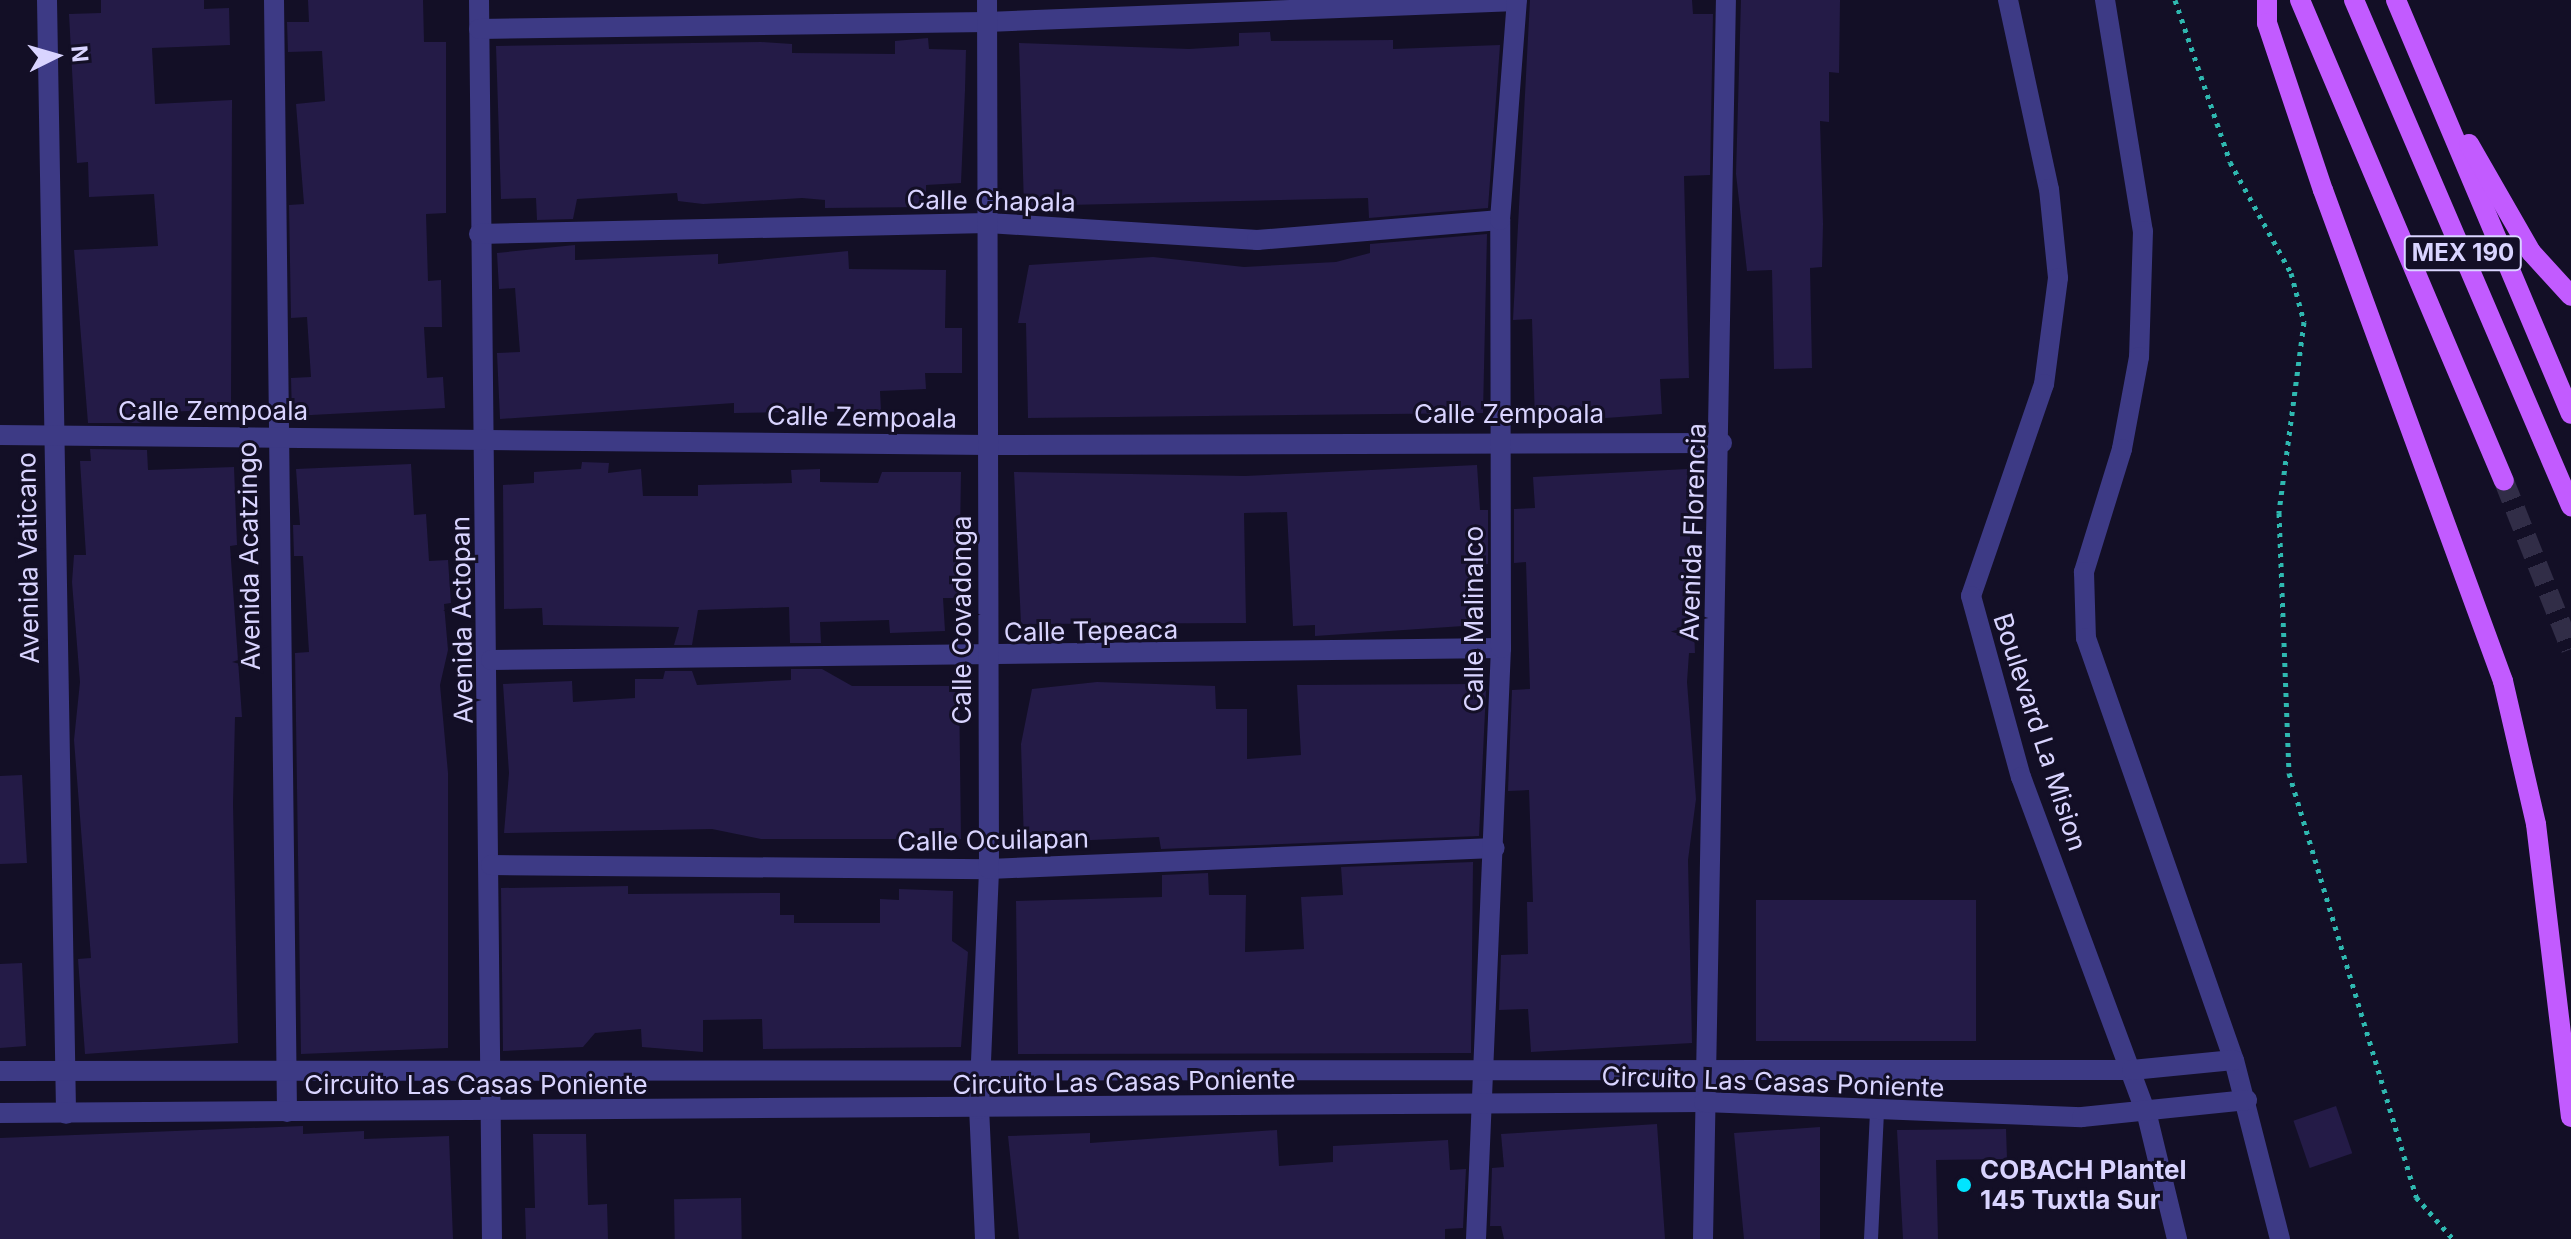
<!DOCTYPE html>
<style>
body{margin:0}
#map{position:relative;width:2571px;height:1239px;overflow:hidden;background:#130f26;font-family:Inter,sans-serif}
div>[style]{position:absolute}
.building>*{inset:0;background:#241b47;transform-origin:0 0}
.primary-tunnel>*{height:20px;margin-top:-10px;transform-origin:0;background:repeating-linear-gradient(90deg,#312d47 0 20px,transparent 0 30px)}
.path>*{height:5px;margin-top:-2.5px;transform-origin:0;background:repeating-linear-gradient(90deg,#2fb8b0 0 4px,transparent 0 10px)}
.service>*{height:14px;margin:-7px;padding:0 7px;transform-origin:7px;border-radius:7px;background:#3d3a85}
.minor>*{height:20px;margin:-10px;padding:0 10px;transform-origin:10px;border-radius:10px;background:#3d3a85}
.tertiary>*{height:20px;margin:-10px;padding:0 10px;transform-origin:10px;border-radius:10px;background:#3d3a85}
.primary>*{height:20px;margin:-10px;padding:0 10px;transform-origin:10px;border-radius:10px;background:#c25bff}
.dots>*{width:22px;height:22px;translate:-50% -50%;box-sizing:border-box;border:4px solid #130f26;border-radius:50%}
span{translate:-50% -50%;white-space:nowrap;text-align:center;line-height:1.15;-webkit-text-stroke:6px #130f26;paint-order:stroke}
.shield-label span{padding:2px 6px;background:#130f26;border:2px solid;border-radius:6px;-webkit-text-stroke-width:0}
.shield-label{font-size:24px;color:#d9d4ff;font-weight:700}
.street-label{font-size:26px;color:#d9d4ff}
.poi-label{font-size:26px;color:#d9d4ff;font-weight:700}
.left{translate:0 -50%;text-align:left}
.north{position:absolute;left:16px;top:16px;width:80px;height:80px;-webkit-text-stroke:6px #130f26;paint-order:stroke;rotate:85deg;font-size:22px;font-weight:700;line-height:32px;text-align:center;color:#d9d4ff}
.north::after{content:'';display:block;margin:auto;width:28px;height:36px;background:#d9d4ff;clip-path:polygon(50% 0,100% 100%,50% 72%,0 100%)}
</style>
<div id="map">
<div class="building">
<i style="clip-path:polygon(101px 0,204px 0,204px 9px,229px 8px,230px 45px,152px 48px,155px 104px,232px 100px,231px 409px,145px 413px,146px 423px,88px 423px,74px 250px,158px 246px,154px 194px,89px 197px,88px 162px,77px 163px,69px 14px,101px 13px)"></i>
<i style="clip-path:polygon(308px 0,423px 0,424px 42px,446px 42px,446px 213px,426px 214px,428px 281px,441px 280px,442px 327px,424px 327px,427px 378px,443px 377px,445px 408px,292px 416px,291px 378px,311px 377px,307px 317px,291px 318px,289px 205px,304px 204px,296px 104px,325px 101px,322px 51px,288px 52px,287px 22px,309px 22px)"></i>
<i style="clip-path:polygon(1530px 0,1692px 0,1693px 14px,1713px 14px,1710px 175px,1684px 176px,1689px 378px,1660px 379px,1662px 414px,1535px 423px,1532px 319px,1513px 320px)"></i>
<i style="clip-path:polygon(1741px 0,1840px 0,1839px 73px,1829px 72px,1829px 122px,1820px 121px,1823px 224px,1822px 267px,1810px 268px,1812px 368px,1774px 369px,1772px 270px,1747px 271px,1736px 174px)"></i>
<i style="clip-path:polygon(1270px 32px,1271px 41px,1393px 40px,1393px 49px,1500px 45px,1488px 208px,1369px 218px,1368px 198px,1024px 206px,1019px 43px,1189px 49px,1239px 46px,1239px 33px)"></i>
<i style="clip-path:polygon(928px 38px,929px 49px,966px 50px,965px 90px,961px 183px,926px 185px,926px 207px,825px 208px,825px 200px,802px 198px,703px 204px,678px 201px,677px 193px,577px 199px,573px 219px,537px 220px,536px 198px,501px 199px,496px 46px,761px 42px,792px 44px,792px 53px,895px 54px,895px 41px)"></i>
<i style="clip-path:polygon(1487px 234px,1483px 413px,1028px 418px,1026px 323px,1018px 323px,1029px 265px,1153px 257px,1244px 267px,1336px 262px,1370px 253px,1370px 244px)"></i>
<i style="clip-path:polygon(575px 245px,575px 260px,718px 254px,718px 264px,848px 251px,849px 269px,946px 270px,945px 328px,962px 328px,962px 373px,925px 373px,926px 389px,880px 391px,881px 411px,734px 413px,734px 403px,500px 419px,497px 353px,520px 352px,515px 288px,499px 289px,497px 253px)"></i>
<i style="clip-path:polygon(90px 449px,147px 450px,148px 470px,234px 467px,237px 545px,230px 546px,242px 717px,235px 717px,233px 804px,238px 1043px,85px 1054px,78px 959px,91px 958px,74px 740px,80px 682px,72px 582px,74px 555px,86px 555px,80px 461px,91px 461px)"></i>
<i style="clip-path:polygon(582px 462px,609px 463px,608px 473px,641px 469px,643px 496px,698px 496px,698px 485px,792px 483px,791px 470px,820px 469px,820px 482px,878px 483px,882px 472px,961px 472px,959px 598px,943px 598px,945px 631px,890px 633px,889px 620px,820px 622px,821px 643px,790px 643px,789px 607px,698px 610px,692px 645px,674px 645px,679px 627px,543px 625px,542px 608px,504px 609px,503px 485px,534px 483px,534px 472px,581px 469px)"></i>
<i style="clip-path:polygon(411px 464px,414px 515px,426px 514px,429px 561px,448px 560px,451px 603px,444px 604px,448px 650px,440px 685px,448px 773px,448px 1048px,301px 1054px,295px 653px,309px 652px,303px 556px,294px 556px,293px 525px,300px 525px,296px 469px)"></i>
<i style="clip-path:polygon(1477px 465px,1480px 510px,1488px 510px,1488px 564px,1475px 565px,1478px 625px,1315px 636px,1315px 625px,1293px 626px,1287px 512px,1244px 513px,1246px 623px,1021px 624px,1014px 472px,1245px 476px)"></i>
<i style="clip-path:polygon(1687px 469px,1695px 653px,1689px 653px,1687px 682px,1696px 799px,1688px 860px,1692px 1043px,1531px 1052px,1528px 1009px,1499px 1010px,1501px 955px,1528px 954px,1527px 902px,1533px 902px,1529px 790px,1508px 791px,1512px 690px,1530px 689px,1526px 562px,1514px 563px,1514px 509px,1535px 508px,1533px 477px)"></i>
<i style="clip-path:polygon(791px 669px,822px 669px,852px 686px,959px 686px,961px 839px,761px 839px,712px 829px,504px 833px,509px 773px,503px 684px,572px 681px,573px 702px,635px 698px,635px 679px,663px 679px,665px 671px,692px 671px,697px 685px,791px 680px)"></i>
<i style="clip-path:polygon(1097px 682px,1215px 686px,1216px 709px,1247px 709px,1247px 759px,1301px 755px,1297px 685px,1479px 684px,1486px 691px,1479px 836px,1161px 849px,1159px 837px,1024px 843px,1021px 744px,1032px 689px)"></i>
<i style="clip-path:polygon(22px 775px,27px 863px,0 864px,0 776px)"></i>
<i style="clip-path:polygon(1473px 862px,1471px 1053px,1018px 1054px,1016px 901px,1162px 897px,1162px 875px,1208px 873px,1209px 895px,1246px 895px,1245px 952px,1304px 949px,1301px 897px,1343px 895px,1341px 867px)"></i>
<i style="clip-path:polygon(628px 886px,628px 894px,780px 893px,780px 915px,794px 915px,794px 923px,880px 923px,880px 899px,899px 900px,899px 889px,953px 891px,952px 941px,968px 952px,961px 1047px,763px 1049px,762px 1019px,703px 1020px,703px 1052px,642px 1047px,641px 1029px,595px 1033px,583px 1047px,503px 1051px,501px 888px)"></i>
<i style="left:1976px;top:900px;width:141px;height:220px;rotate:90deg"></i>
<i style="clip-path:polygon(22px 963px,26px 1046px,0 1048px,0 964px)"></i>
<i style="left:2336px;top:1106px;width:50px;height:45px;rotate:71deg"></i>
<i style="clip-path:polygon(1657px 1124px,1665px 1239px,1504px 1239px,1501px 1226px,1490px 1226px,1492px 1168px,1504px 1167px,1501px 1134px)"></i>
<i style="clip-path:polygon(303px 1126px,303px 1134px,364px 1131px,364px 1139px,449px 1136px,453px 1239px,0 1239px,0 1138px)"></i>
<i style="clip-path:polygon(1820px 1127px,1820px 1239px,1744px 1239px,1734px 1133px)"></i>
<i style="clip-path:polygon(2006px 1129px,2007px 1159px,1936px 1160px,1938px 1239px,1903px 1239px,1897px 1130px)"></i>
<i style="clip-path:polygon(1277px 1130px,1279px 1166px,1333px 1162px,1333px 1146px,1448px 1140px,1450px 1170px,1466px 1169px,1463px 1228px,1445px 1229px,1445px 1239px,1019px 1239px,1008px 1136px,1090px 1133px,1090px 1143px)"></i>
<i style="clip-path:polygon(533px 1134px,586px 1134px,588px 1205px,607px 1204px,608px 1239px,526px 1239px,525px 1208px,535px 1208px)"></i>
<i style="left:741px;top:1198px;width:41px;height:67px;rotate:89deg"></i>
</div>
<div class="primary-tunnel">
<i style="left:2504px;top:481px;width:181px;rotate:68.3deg"></i>
</div>
<div class="path">
<i style="left:2175px;top:0;width:171px;rotate:71.2deg"></i>
<i style="left:2230px;top:162px;width:127px;rotate:61.2deg"></i>
<i style="left:2291px;top:273px;width:51px;rotate:75.1deg"></i>
<i style="left:2304px;top:322px;width:193px;rotate:97.5deg"></i>
<i style="left:2279px;top:513px;width:260px;rotate:87.8deg"></i>
<i style="left:2289px;top:773px;width:443px;rotate:73.3deg"></i>
<i style="left:2416px;top:1197px;width:56px;rotate:48.6deg"></i>
</div>
<div class="service">
<i style="left:1871px;top:1239px;width:128px;rotate:-87.3deg"></i>
</div>
<div class="minor">
<i style="left:47px;top:0;width:1114px;rotate:89.02deg"></i>
<i style="left:274px;top:0;width:1112px;rotate:89.33deg"></i>
<i style="left:479px;top:0;width:1239px;rotate:89.4deg"></i>
<i style="left:479px;top:29px;width:508px;rotate:-0.79deg"></i>
<i style="left:987px;top:22px;width:530px;rotate:-2.27deg"></i>
<i style="left:479px;top:234px;width:509px;rotate:-1.24deg"></i>
<i style="left:988px;top:223px;width:270px;rotate:3.6deg"></i>
<i style="left:1257px;top:240px;width:244px;rotate:-4.7deg"></i>
<i style="left:0;top:435px;width:988px;rotate:0.58deg"></i>
<i style="left:988px;top:445px;width:734px;rotate:-0.16deg"></i>
<i style="left:491px;top:660px;width:1010px;rotate:-0.68deg"></i>
<i style="left:491px;top:865px;width:498px;rotate:0.5deg"></i>
<i style="left:989px;top:869px;width:506px;rotate:-2.38deg"></i>
<i style="left:985px;top:1239px;width:130px;rotate:-92.6deg"></i>
<i style="left:979px;top:1109px;width:240px;rotate:-87.6deg"></i>
<i style="left:989px;top:869px;width:869px;rotate:-90.13deg"></i>
<i style="left:1476px;top:1239px;width:592px;rotate:-87.58deg"></i>
<i style="left:1501px;top:648px;width:428px;rotate:-90.1deg"></i>
<i style="left:1500px;top:220px;width:221px;rotate:-85.6deg"></i>
<i style="left:1703px;top:1239px;width:1239px;rotate:-88.94deg"></i>
</div>
<div class="tertiary">
<i style="left:2008px;top:0;width:193px;rotate:77.8deg"></i>
<i style="left:2049px;top:189px;width:89px;rotate:84.2deg"></i>
<i style="left:2058px;top:278px;width:107px;rotate:97.5deg"></i>
<i style="left:2044px;top:384px;width:224px;rotate:109deg"></i>
<i style="left:1971px;top:596px;width:188px;rotate:74.6deg"></i>
<i style="left:2021px;top:777px;width:361px;rotate:69.6deg"></i>
<i style="left:2147px;top:1115px;width:128px;rotate:76.4deg"></i>
<i style="left:2105px;top:0;width:234px;rotate:80.7deg"></i>
<i style="left:2143px;top:231px;width:126px;rotate:91.8deg"></i>
<i style="left:2139px;top:357px;width:94px;rotate:100.5deg"></i>
<i style="left:2122px;top:449px;width:129px;rotate:107.2deg"></i>
<i style="left:2084px;top:572px;width:66px;rotate:88.3deg"></i>
<i style="left:2086px;top:638px;width:447px;rotate:70.7deg"></i>
<i style="left:2234px;top:1060px;width:185px;rotate:75.6deg"></i>
<i style="left:0;top:1071px;width:2132px;rotate:-0.03deg"></i>
<i style="left:2132px;top:1070px;width:102px;rotate:-5.6deg"></i>
<i style="left:0;top:1113px;width:1704px;rotate:-0.37deg"></i>
<i style="left:1704px;top:1102px;width:378px;rotate:2.3deg"></i>
<i style="left:2082px;top:1117px;width:166px;rotate:-5.9deg"></i>
</div>
<div class="primary">
<i style="left:2267px;top:0;width:23px;rotate:90deg"></i>
<i style="left:2267px;top:23px;width:176px;rotate:71.5deg"></i>
<i style="left:2323px;top:190px;width:523px;rotate:69.87deg"></i>
<i style="left:2503px;top:681px;width:147px;rotate:77deg"></i>
<i style="left:2536px;top:824px;width:295px;rotate:83.2deg"></i>
<i style="left:2300px;top:0;width:522px;rotate:67.02deg"></i>
<i style="left:2354px;top:0;width:551px;rotate:66.79deg"></i>
<i style="left:2396px;top:0;width:449px;rotate:67.1deg"></i>
<i style="left:2469px;top:144px;width:125px;rotate:60.1deg"></i>
<i style="left:2531px;top:252px;width:59px;rotate:47.7deg"></i>
</div>
<div class="dots">
<i style="left:1964px;top:1185px;background:#00e5ff"></i>
</div>
<div class="shield-label">
<span style="left:2463px;top:253px">MEX 190</span>
</div>
<div class="street-label">
<span style="left:991px;top:201px;rotate:1deg">Calle Chapala</span>
<span style="left:213px;top:411px">Calle Zempoala</span>
<span style="left:1509px;top:414px">Calle Zempoala</span>
<span style="left:862px;top:417px;rotate:1deg">Calle Zempoala</span>
<span style="left:1693px;top:532px;rotate:-88deg">Avenida Florencia</span>
<span style="left:249px;top:556px;rotate:-91deg">Avenida Acatzingo</span>
<span style="left:28px;top:558px;rotate:-91deg">Avenida Vaticano</span>
<span style="left:1474px;top:619px;rotate:-90deg">Calle Malinalco</span>
<span style="left:462px;top:620px;rotate:-91deg">Avenida Actopan</span>
<span style="left:962px;top:620px;rotate:-90deg">Calle Covadonga</span>
<span style="left:1091px;top:631px;rotate:-1deg">Calle Tepeaca</span>
<span style="left:2040px;top:732px;rotate:72deg">Boulevard La Mision</span>
<span style="left:993px;top:840px;rotate:-1deg">Calle Ocuilapan</span>
<span style="left:1124px;top:1082px;rotate:-1deg">Circuito Las Casas Poniente</span>
<span style="left:1773px;top:1082px;rotate:2deg">Circuito Las Casas Poniente</span>
<span style="left:476px;top:1085px">Circuito Las Casas Poniente</span>
</div>
<div class="poi-label">
<span class="left" style="left:1980px;top:1185px">COBACH Plantel<br>145 Tuxtla Sur</span>
</div>
<div class="north">N</div>
</div>
